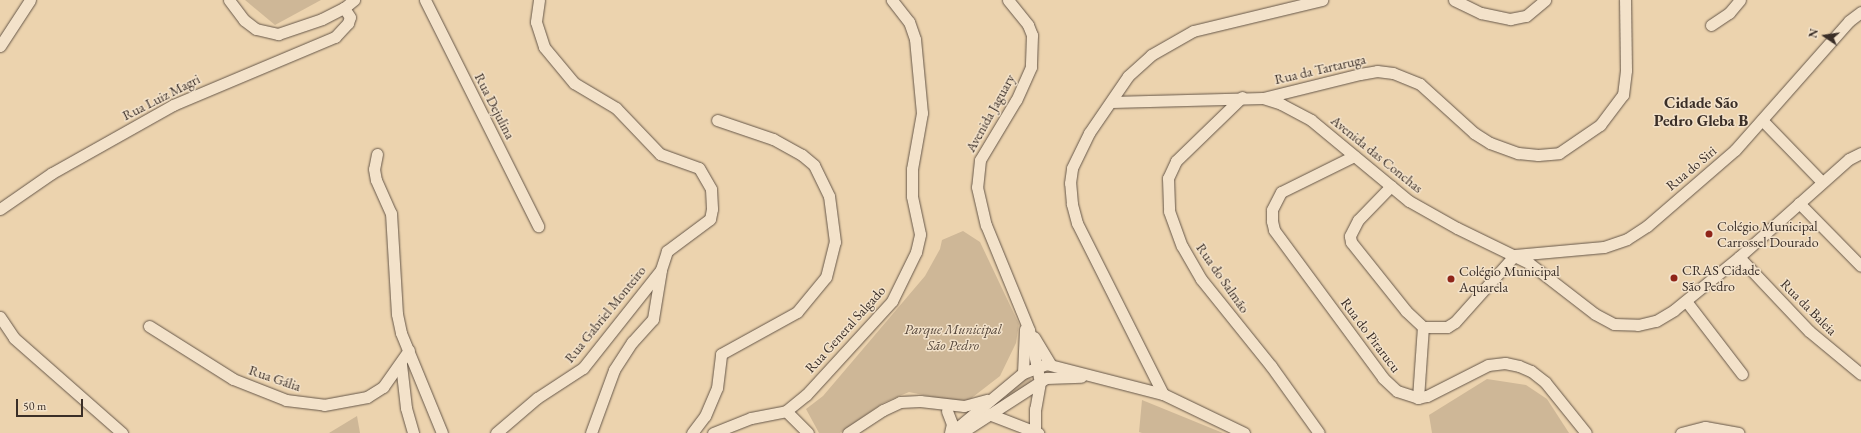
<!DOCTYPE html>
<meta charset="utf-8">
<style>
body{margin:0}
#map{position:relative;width:1861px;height:433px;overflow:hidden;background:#ecd3ae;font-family:"EB Garamond",serif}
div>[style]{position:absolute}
.green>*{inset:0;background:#ceb797}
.roads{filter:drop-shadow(0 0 1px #665749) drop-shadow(0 0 1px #665749)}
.minor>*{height:11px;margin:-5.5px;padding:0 5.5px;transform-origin:5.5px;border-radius:5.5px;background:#f3e2ca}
.dots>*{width:11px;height:11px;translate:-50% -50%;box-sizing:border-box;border:2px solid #f3e2ca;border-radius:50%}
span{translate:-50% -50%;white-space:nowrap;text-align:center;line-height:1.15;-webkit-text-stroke:3px #f3e2ca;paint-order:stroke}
.street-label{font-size:14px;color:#3a2e27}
.poi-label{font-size:14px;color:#3a2e27}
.left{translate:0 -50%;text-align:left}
.park-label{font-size:14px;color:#58493d;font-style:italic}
.quarter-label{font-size:16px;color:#3a2e27;font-weight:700}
.north{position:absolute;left:1805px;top:16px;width:40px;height:40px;-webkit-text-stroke:3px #f3e2ca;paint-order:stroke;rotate:283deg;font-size:11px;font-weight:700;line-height:16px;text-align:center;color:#3a2e27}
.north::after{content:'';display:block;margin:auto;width:14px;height:18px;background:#3a2e27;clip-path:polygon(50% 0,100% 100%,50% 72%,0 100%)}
.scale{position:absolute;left:16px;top:399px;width:67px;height:18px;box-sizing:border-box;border:2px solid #3a2e27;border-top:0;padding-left:5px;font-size:12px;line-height:14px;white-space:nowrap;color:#3a2e27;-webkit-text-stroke:3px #f3e2ca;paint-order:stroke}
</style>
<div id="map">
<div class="green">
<i style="clip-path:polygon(245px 0,321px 0,275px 25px)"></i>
<i style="clip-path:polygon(963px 231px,980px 242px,1019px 324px,1016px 343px,1000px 376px,969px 400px,952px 401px,909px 392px,883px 403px,840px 433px,819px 433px,806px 409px,823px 396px,925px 276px,940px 249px,942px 240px)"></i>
<i style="clip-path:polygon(1029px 377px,1034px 383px,1009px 399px,1005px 394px)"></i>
<i style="clip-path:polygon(1487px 379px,1526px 385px,1547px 399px,1569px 433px,1432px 433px,1429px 415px)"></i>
<i style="clip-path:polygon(1142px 400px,1223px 433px,1142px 433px,1139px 432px)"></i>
<i style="clip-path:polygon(357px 416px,360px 433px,329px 433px)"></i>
</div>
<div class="roads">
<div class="minor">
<i style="left:229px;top:0;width:25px;rotate:53deg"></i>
<i style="left:244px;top:20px;width:15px;rotate:37deg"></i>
<i style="left:256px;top:29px;width:23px;rotate:13deg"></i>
<i style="left:278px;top:34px;width:46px;rotate:-18.8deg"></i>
<i style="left:322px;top:19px;width:25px;rotate:-27deg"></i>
<i style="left:344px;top:8px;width:13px;rotate:-39deg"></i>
<i style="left:425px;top:0;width:253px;rotate:63.4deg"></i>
<i style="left:539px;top:0;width:22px;rotate:98deg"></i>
<i style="left:536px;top:22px;width:26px;rotate:72deg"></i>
<i style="left:544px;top:47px;width:47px;rotate:50.2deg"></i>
<i style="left:574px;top:83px;width:49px;rotate:30.8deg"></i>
<i style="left:616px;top:108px;width:64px;rotate:46.3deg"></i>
<i style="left:660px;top:154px;width:41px;rotate:19.7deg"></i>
<i style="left:699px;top:168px;width:24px;rotate:60deg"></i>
<i style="left:711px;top:189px;width:20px;rotate:87deg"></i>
<i style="left:712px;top:209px;width:10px;rotate:101deg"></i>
<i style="left:710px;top:219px;width:54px;rotate:143.3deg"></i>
<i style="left:667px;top:251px;width:20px;rotate:108deg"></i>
<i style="left:661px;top:270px;width:50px;rotate:99.3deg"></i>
<i style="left:653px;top:319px;width:31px;rotate:132deg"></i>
<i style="left:632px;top:342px;width:33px;rotate:123deg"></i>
<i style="left:614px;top:370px;width:67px;rotate:110.1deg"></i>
<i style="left:1008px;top:0;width:32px;rotate:51deg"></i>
<i style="left:1028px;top:25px;width:11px;rotate:68deg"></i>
<i style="left:1032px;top:35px;width:32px;rotate:92deg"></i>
<i style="left:1031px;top:67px;width:36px;rotate:114deg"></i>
<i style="left:1016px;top:100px;width:70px;rotate:121deg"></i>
<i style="left:980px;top:160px;width:27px;rotate:96deg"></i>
<i style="left:977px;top:187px;width:39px;rotate:77deg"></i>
<i style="left:986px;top:225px;width:113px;rotate:67.7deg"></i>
<i style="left:1029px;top:330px;width:53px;rotate:78.1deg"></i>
<i style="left:1040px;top:382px;width:27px;rotate:100deg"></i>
<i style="left:1035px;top:409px;width:23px;rotate:90deg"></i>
<i style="left:1454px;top:0;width:30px;rotate:26deg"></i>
<i style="left:1481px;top:13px;width:30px;rotate:12deg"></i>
<i style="left:1510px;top:19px;width:16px;rotate:-11deg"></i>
<i style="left:1526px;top:16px;width:25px;rotate:-40deg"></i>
<i style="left:1711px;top:25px;width:22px;rotate:-34deg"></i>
<i style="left:1729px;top:13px;width:17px;rotate:-50deg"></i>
<i style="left:0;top:46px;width:55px;rotate:-56.9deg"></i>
<i style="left:1242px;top:97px;width:92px;rotate:135.9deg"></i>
<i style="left:1176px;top:161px;width:19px;rotate:115deg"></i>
<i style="left:1168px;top:178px;width:33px;rotate:88deg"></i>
<i style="left:1169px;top:211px;width:37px;rotate:70deg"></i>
<i style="left:1182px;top:246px;width:38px;rotate:60deg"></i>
<i style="left:1201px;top:279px;width:112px;rotate:51.2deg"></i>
<i style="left:1271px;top:366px;width:82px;rotate:54.4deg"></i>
<i style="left:1263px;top:98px;width:100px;rotate:-13.9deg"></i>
<i style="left:1360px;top:74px;width:17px;rotate:-10deg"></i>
<i style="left:1377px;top:71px;width:16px;rotate:7deg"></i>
<i style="left:1393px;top:73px;width:29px;rotate:22deg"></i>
<i style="left:1420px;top:84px;width:73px;rotate:42.2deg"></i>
<i style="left:1474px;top:133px;width:19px;rotate:32deg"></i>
<i style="left:1490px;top:143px;width:30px;rotate:20deg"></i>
<i style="left:1518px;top:153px;width:20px;rotate:6deg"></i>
<i style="left:1538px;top:155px;width:21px;rotate:-5deg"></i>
<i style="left:1559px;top:153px;width:50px;rotate:-34.3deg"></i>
<i style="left:1600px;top:125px;width:38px;rotate:-53deg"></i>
<i style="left:1623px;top:95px;width:25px;rotate:-83deg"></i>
<i style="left:1626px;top:70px;width:70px;rotate:-90.8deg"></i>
<i style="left:1111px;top:102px;width:152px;rotate:-1.5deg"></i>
<i style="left:1263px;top:98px;width:19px;rotate:18deg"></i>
<i style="left:1281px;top:104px;width:34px;rotate:28deg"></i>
<i style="left:1311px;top:120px;width:127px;rotate:39.6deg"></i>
<i style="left:1409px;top:201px;width:55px;rotate:29.4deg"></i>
<i style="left:1457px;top:228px;width:80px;rotate:25.9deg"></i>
<i style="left:1529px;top:263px;width:83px;rotate:37.7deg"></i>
<i style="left:1595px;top:314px;width:21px;rotate:28deg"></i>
<i style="left:1614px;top:324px;width:24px;rotate:2deg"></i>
<i style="left:1638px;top:325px;width:18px;rotate:-13deg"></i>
<i style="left:1656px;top:321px;width:21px;rotate:-31deg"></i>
<i style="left:1674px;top:310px;width:84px;rotate:-39.2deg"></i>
<i style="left:1739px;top:257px;width:147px;rotate:-41.7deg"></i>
<i style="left:1849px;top:159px;width:13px;rotate:-27deg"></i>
<i style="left:1762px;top:120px;width:86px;rotate:45.9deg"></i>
<i style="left:377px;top:154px;width:15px;rotate:101deg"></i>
<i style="left:374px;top:169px;width:11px;rotate:80deg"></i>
<i style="left:376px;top:180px;width:36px;rotate:66deg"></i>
<i style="left:391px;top:213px;width:101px;rotate:86.6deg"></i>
<i style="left:397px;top:314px;width:19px;rotate:78deg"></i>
<i style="left:401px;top:333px;width:108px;rotate:67.7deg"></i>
<i style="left:1354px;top:156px;width:81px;rotate:153.7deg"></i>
<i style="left:1281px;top:192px;width:20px;rotate:117deg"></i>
<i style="left:1272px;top:210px;width:11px;rotate:90deg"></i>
<i style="left:1272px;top:221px;width:9px;rotate:77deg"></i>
<i style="left:1274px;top:230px;width:184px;rotate:53.6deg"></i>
<i style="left:1383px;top:378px;width:19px;rotate:43deg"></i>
<i style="left:1397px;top:391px;width:22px;rotate:18deg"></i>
<i style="left:1418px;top:398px;width:9px;rotate:-13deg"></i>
<i style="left:1427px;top:396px;width:68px;rotate:-26.9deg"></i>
<i style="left:1488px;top:365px;width:17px;rotate:-7deg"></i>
<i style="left:1505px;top:363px;width:14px;rotate:12deg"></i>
<i style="left:1519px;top:366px;width:13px;rotate:23deg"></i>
<i style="left:1531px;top:371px;width:18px;rotate:38deg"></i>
<i style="left:1545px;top:382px;width:65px;rotate:51.2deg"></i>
<i style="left:1391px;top:186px;width:47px;rotate:134.1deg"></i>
<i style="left:1358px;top:220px;width:18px;rotate:117deg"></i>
<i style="left:1350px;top:236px;width:6px;rotate:81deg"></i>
<i style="left:1351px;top:242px;width:88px;rotate:51.4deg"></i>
<i style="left:1406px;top:311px;width:23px;rotate:43deg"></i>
<i style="left:1423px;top:327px;width:24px"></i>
<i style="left:1447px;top:327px;width:9px;rotate:-32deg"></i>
<i style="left:1455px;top:322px;width:90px;rotate:-48.2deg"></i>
<i style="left:1799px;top:203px;width:88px;rotate:45.5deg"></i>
<i style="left:0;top:209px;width:63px;rotate:-34.7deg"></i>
<i style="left:52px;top:173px;width:139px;rotate:-29.3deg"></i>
<i style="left:173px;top:105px;width:176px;rotate:-22.8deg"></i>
<i style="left:335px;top:37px;width:19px;rotate:-47deg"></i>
<i style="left:348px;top:23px;width:6px;rotate:-72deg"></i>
<i style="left:350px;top:17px;width:11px;rotate:-124deg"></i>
<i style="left:1515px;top:255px;width:89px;rotate:-5.1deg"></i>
<i style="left:1604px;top:247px;width:24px;rotate:-19deg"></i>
<i style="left:1627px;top:239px;width:24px;rotate:-33deg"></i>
<i style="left:1647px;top:226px;width:116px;rotate:-40.8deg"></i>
<i style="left:1735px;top:150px;width:172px;rotate:-48.5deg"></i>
<i style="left:1849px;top:21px;width:15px;rotate:-37deg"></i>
<i style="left:1739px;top:257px;width:102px;rotate:46.6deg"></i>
<i style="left:1809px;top:331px;width:67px;rotate:39.6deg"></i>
<i style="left:1686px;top:301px;width:92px;rotate:52.5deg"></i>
<i style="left:0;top:317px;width:25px;rotate:56deg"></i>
<i style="left:14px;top:338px;width:144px;rotate:41.3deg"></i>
<i style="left:149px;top:326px;width:99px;rotate:32.2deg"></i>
<i style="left:233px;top:379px;width:57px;rotate:21.6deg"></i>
<i style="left:286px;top:400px;width:38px;rotate:7deg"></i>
<i style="left:324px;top:405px;width:44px;rotate:-10.5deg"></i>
<i style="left:367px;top:397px;width:19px;rotate:-32deg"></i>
<i style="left:383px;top:387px;width:45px;rotate:-54.9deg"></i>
<i style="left:1034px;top:337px;width:31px;rotate:59deg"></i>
<i style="left:401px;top:364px;width:44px;rotate:83.5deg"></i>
<i style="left:406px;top:408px;width:26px;rotate:74deg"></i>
<i style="left:1023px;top:373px;width:44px;rotate:-87.4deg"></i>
<i style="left:1163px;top:394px;width:191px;rotate:-116.7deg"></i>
<i style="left:1077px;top:223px;width:20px;rotate:-105deg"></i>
<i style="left:1072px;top:204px;width:21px;rotate:-95deg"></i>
<i style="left:1070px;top:183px;width:15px;rotate:-82deg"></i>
<i style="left:1072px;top:168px;width:39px;rotate:-64deg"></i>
<i style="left:1089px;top:133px;width:69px;rotate:-55.6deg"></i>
<i style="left:1128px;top:76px;width:31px;rotate:-42deg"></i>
<i style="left:1151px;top:55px;width:48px;rotate:-29.7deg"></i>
<i style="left:1193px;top:31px;width:133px;rotate:-13.5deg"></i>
<i style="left:1418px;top:398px;width:71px;rotate:-86deg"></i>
<i style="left:786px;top:411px;width:31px;rotate:45deg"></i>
<i style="left:947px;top:411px;width:14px;rotate:69deg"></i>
<i style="left:952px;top:424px;width:9px;rotate:103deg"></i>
<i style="left:989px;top:414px;width:53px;rotate:21.2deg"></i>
<i style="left:496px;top:433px;width:54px;rotate:-40.5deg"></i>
<i style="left:537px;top:398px;width:55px;rotate:-33.1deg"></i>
<i style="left:583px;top:368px;width:124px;rotate:-51.6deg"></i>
<i style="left:692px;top:433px;width:21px;rotate:-53deg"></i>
<i style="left:705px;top:416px;width:30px;rotate:-67deg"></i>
<i style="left:717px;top:388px;width:34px;rotate:-83deg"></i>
<i style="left:721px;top:354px;width:87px;rotate:-28.9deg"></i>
<i style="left:797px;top:312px;width:45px;rotate:-50.4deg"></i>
<i style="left:826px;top:277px;width:36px;rotate:-76deg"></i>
<i style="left:835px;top:242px;width:46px;rotate:-97.4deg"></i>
<i style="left:829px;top:196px;width:34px;rotate:-116deg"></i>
<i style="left:814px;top:165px;width:16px;rotate:-140deg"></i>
<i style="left:802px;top:155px;width:33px;rotate:-151deg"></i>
<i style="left:773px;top:139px;width:59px;rotate:-161.3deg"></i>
<i style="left:713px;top:433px;width:41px;rotate:-21.5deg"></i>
<i style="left:751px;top:418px;width:36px;rotate:-11deg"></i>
<i style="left:786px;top:411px;width:26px;rotate:-39deg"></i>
<i style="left:806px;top:395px;width:127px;rotate:-47.5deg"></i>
<i style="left:892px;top:301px;width:55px;rotate:-63.9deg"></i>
<i style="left:916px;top:252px;width:18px;rotate:-77deg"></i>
<i style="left:920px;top:234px;width:39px;rotate:-102deg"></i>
<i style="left:912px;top:196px;width:27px;rotate:-90deg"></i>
<i style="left:912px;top:169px;width:57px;rotate:-79.9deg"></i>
<i style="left:922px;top:113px;width:74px;rotate:-95.4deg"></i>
<i style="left:915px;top:39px;width:18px;rotate:-109deg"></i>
<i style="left:909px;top:22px;width:28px;rotate:-128deg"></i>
<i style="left:848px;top:433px;width:42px;rotate:-33.3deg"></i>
<i style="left:883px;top:410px;width:19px;rotate:-25deg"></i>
<i style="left:900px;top:402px;width:20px;rotate:-3deg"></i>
<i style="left:920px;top:401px;width:44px;rotate:6.5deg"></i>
<i style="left:964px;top:406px;width:24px;rotate:-15deg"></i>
<i style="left:951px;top:433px;width:94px;rotate:-39.8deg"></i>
<i style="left:1023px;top:373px;width:25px;rotate:-21deg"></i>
<i style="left:1046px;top:364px;width:121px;rotate:14.4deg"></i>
<i style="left:1163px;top:394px;width:90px;rotate:25.7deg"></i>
<i style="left:961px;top:433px;width:101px;rotate:-32.9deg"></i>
<i style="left:1046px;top:378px;width:35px;rotate:-2deg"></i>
<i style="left:1681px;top:433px;width:25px;rotate:-14deg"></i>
<i style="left:1705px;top:427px;width:34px;rotate:10deg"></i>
</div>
</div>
<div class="dots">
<i style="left:1709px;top:234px;background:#8f2418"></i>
<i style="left:1674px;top:278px;background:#8f2418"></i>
<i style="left:1451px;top:279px;background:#8f2418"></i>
</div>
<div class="street-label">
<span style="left:1320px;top:69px;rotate:-13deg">Rua da Tartaruga</span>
<span style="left:161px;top:97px;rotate:-27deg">Rua Luiz Magri</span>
<span style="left:495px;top:106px;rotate:63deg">Rua Dejulina</span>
<span style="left:990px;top:113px;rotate:-61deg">Avenida Jaguary</span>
<span style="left:1377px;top:154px;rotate:39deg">Avenida das Conchas</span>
<span style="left:1691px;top:168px;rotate:-40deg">Rua do Siri</span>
<span style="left:1223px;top:278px;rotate:55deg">Rua do Salmão</span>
<span style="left:1809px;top:307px;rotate:45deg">Rua da Baleia</span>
<span style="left:605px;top:314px;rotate:-51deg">Rua Gabriel Monteiro</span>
<span style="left:845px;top:329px;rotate:-48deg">Rua General Salgado</span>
<span style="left:1371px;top:335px;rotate:53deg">Rua do Pirarucu</span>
<span style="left:275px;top:378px;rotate:19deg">Rua Gália</span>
</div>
<div class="poi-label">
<span class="left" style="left:1717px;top:234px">Colégio Municipal<br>Carrossel Dourado</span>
<span class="left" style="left:1682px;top:278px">CRAS Cidade<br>São Pedro</span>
<span class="left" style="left:1459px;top:279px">Colégio Municipal<br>Aquarela</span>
</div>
<div class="park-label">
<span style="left:953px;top:337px">Parque Municipal<br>São Pedro</span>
</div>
<div class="quarter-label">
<span style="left:1701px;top:112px">Cidade São<br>Pedro Gleba B</span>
</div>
<div class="north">N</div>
<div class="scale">50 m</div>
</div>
